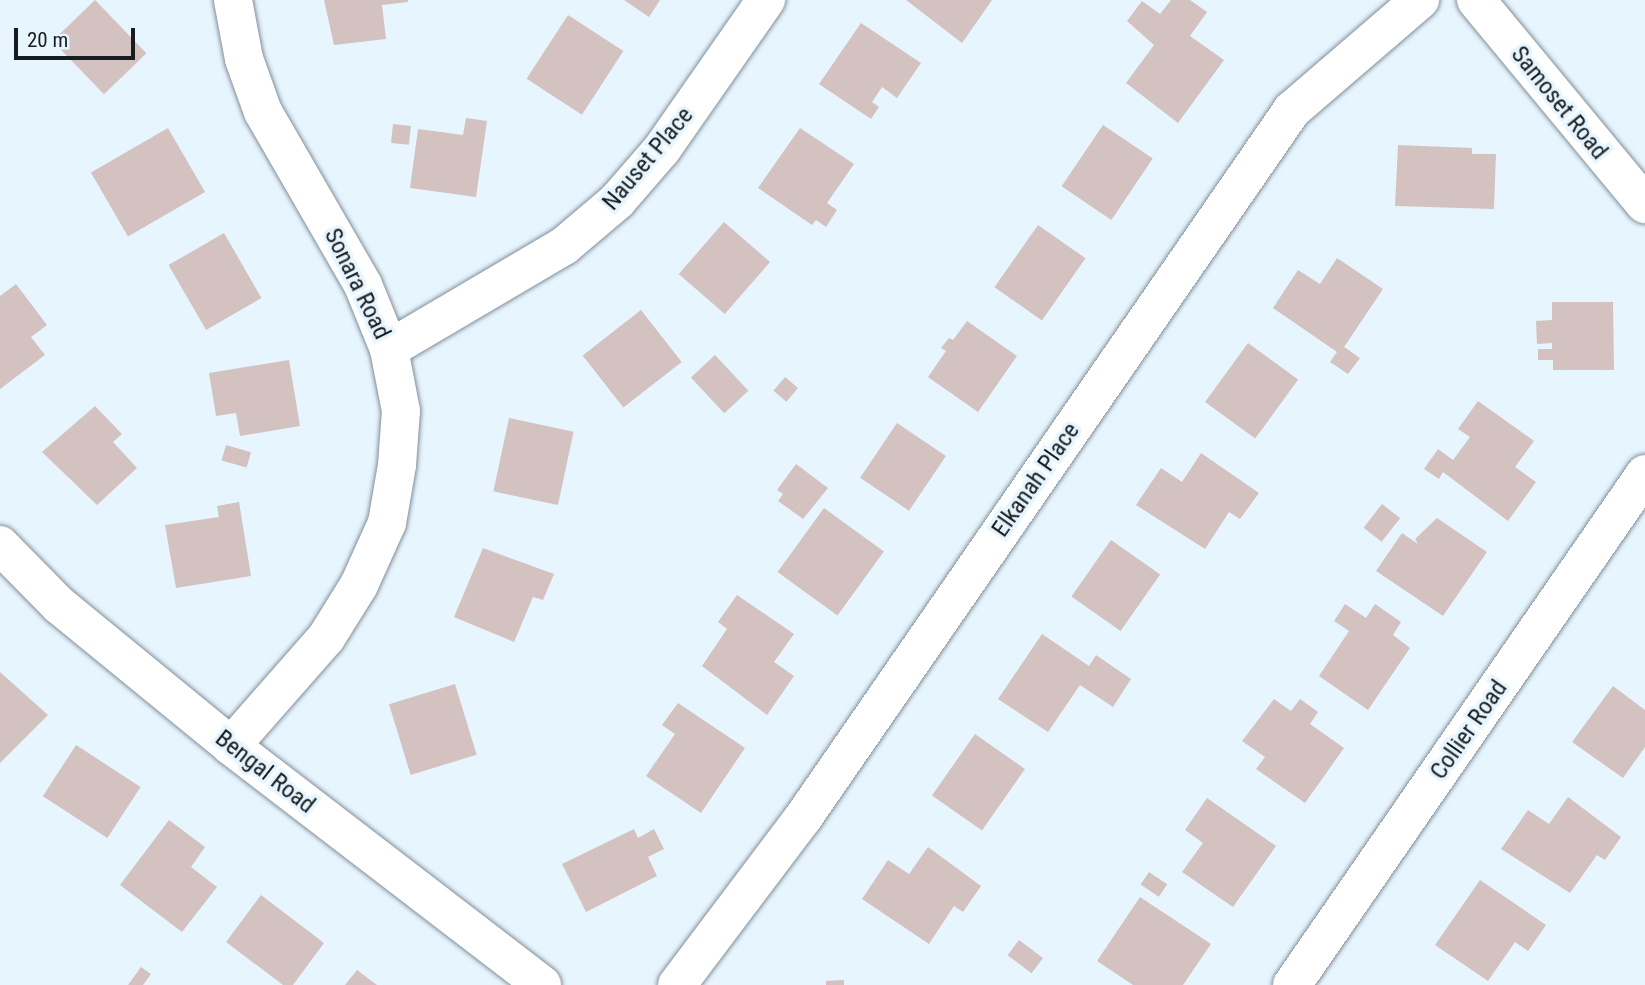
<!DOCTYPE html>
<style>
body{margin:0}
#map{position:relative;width:1645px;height:985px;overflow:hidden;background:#e7f5ff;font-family:"Roboto Condensed",sans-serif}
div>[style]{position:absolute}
.building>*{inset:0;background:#d3c2bf;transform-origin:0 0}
.roads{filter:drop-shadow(0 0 2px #828f98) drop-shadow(0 0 2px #828f98)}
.minor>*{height:38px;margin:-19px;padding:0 19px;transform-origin:19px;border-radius:19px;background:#fff}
span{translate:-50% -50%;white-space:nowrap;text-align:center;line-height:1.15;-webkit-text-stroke:7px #e7f5ff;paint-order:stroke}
.street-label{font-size:24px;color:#171c1f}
.scale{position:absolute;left:14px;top:28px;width:121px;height:32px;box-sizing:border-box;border:4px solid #171c1f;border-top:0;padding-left:9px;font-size:21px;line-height:24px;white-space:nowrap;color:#171c1f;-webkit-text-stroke:5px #e7f5ff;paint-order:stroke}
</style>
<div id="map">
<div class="building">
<i style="left:95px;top:0;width:74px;height:59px;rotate:46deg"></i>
<i style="clip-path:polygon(324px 0,408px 0,408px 2px,382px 5px,386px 39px,334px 45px)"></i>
<i style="clip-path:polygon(624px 0,660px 0,649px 17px)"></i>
<i style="clip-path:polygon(906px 0,992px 0,962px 43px)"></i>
<i style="clip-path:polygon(1171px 0,1190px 0,1207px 12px,1190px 36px,1224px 60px,1178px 123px,1126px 83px,1154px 45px,1127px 21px,1142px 1px,1160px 14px)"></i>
<i style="left:568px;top:15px;width:66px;height:76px;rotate:33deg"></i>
<i style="clip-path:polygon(861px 23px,921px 63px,897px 98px,882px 87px,872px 102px,879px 107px,871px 119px,819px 84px)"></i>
<i style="clip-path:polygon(466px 118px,487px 121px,476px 197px,410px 188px,418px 129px,463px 135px)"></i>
<i style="left:393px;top:124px;width:18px;height:19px;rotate:6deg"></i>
<i style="left:1103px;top:125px;width:60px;height:74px;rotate:34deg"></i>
<i style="left:168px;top:128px;width:74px;height:89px;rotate:60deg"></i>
<i style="clip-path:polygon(800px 128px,854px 164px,827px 203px,837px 210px,826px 227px,816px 220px,812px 225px,758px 188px)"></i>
<i style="clip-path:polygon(1398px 145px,1472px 148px,1472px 154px,1496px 154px,1494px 209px,1395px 206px)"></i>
<i style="left:724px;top:222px;width:61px;height:69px;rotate:41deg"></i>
<i style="left:1038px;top:225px;width:58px;height:76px;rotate:35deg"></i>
<i style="left:224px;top:233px;width:75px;height:64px;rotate:60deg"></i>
<i style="clip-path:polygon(1337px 258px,1383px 289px,1344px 347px,1360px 358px,1348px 374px,1330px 362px,1337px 352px,1273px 308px,1298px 270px,1320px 284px)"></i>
<i style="clip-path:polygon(16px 284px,47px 325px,31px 337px,45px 355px,0 389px,0 296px)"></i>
<i style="clip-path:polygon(1552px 302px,1613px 302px,1614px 370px,1553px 370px,1553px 360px,1538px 360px,1538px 349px,1552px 349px,1552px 343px,1537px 344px,1536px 321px,1552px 320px)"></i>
<i style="left:641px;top:310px;width:66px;height:74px;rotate:52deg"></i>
<i style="clip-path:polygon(967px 321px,1017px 356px,978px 412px,928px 377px,946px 351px,941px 348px,949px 338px,953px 340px)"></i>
<i style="left:1248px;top:343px;width:62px;height:73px;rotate:36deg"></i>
<i style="left:715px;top:355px;width:49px;height:33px;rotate:47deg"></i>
<i style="clip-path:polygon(289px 360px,300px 426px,240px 436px,236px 413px,216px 416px,209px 373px)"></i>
<i style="left:785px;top:377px;width:17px;height:18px;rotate:40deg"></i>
<i style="clip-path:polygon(1478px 401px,1534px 441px,1515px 467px,1536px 482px,1508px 521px,1443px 472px,1439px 479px,1424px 469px,1438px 449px,1453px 460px,1470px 437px,1458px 429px)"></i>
<i style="clip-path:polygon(95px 406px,122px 434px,113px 442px,137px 468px,97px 505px,42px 452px)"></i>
<i style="left:509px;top:418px;width:66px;height:75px;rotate:12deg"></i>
<i style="left:897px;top:423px;width:59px;height:66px;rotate:34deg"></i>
<i style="left:226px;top:445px;width:26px;height:16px;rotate:16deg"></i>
<i style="clip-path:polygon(1201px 453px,1259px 493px,1240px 519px,1229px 512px,1205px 549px,1136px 505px,1161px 468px,1182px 482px)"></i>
<i style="clip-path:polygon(796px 464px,828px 488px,803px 519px,778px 501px,783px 494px,777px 490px)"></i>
<i style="clip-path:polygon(239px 502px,251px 576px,176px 588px,165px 525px,219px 517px,217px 506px)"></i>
<i style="left:1382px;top:504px;width:23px;height:30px;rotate:38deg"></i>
<i style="left:824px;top:508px;width:74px;height:79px;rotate:36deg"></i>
<i style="clip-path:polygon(1437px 518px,1487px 552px,1443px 616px,1376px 571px,1402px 533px,1418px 544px,1415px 539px)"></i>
<i style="left:1111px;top:540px;width:60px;height:69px;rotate:35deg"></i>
<i style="clip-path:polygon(483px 548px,554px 574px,543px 600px,533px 597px,514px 642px,454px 617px)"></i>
<i style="clip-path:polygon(737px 595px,794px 634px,774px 662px,794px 676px,767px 715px,702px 666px,727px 629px,718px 622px)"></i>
<i style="clip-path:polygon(1345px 604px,1366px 618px,1375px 604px,1401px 622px,1393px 635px,1410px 648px,1368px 710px,1319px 676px,1349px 631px,1334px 621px)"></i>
<i style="clip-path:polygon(1042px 634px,1089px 666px,1096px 655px,1131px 679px,1113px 707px,1080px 685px,1048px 732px,998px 699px)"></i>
<i style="clip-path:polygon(0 672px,48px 715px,0 763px)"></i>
<i style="left:455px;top:684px;width:74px;height:69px;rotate:73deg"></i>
<i style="clip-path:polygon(1613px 686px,1645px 710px,1645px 747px,1623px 778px,1572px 742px)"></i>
<i style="clip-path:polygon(1274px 699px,1291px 711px,1300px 699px,1318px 712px,1310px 724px,1344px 748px,1305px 803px,1256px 769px,1265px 757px,1242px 741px)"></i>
<i style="clip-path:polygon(678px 703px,745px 748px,701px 813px,646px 776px,675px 734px,662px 725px)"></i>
<i style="left:975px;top:734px;width:61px;height:75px;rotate:35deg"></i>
<i style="left:76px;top:745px;width:77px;height:61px;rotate:33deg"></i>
<i style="clip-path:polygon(1568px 797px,1621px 837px,1605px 860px,1597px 855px,1570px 893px,1501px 849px,1528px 810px,1549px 824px)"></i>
<i style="clip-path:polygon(1207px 798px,1276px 846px,1233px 907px,1182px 872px,1203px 843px,1185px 830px)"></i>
<i style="clip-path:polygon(169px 820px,205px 847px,191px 867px,217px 887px,182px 932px,120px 885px)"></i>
<i style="clip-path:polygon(634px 829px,638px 838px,654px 829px,664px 849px,648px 857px,657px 876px,586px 912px,562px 864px)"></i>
<i style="clip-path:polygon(928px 847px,981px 886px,963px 912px,954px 906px,929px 944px,862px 899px,888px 860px,909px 874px)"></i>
<i style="left:1149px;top:872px;width:22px;height:15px;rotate:34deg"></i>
<i style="clip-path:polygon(1480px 880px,1546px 925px,1528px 951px,1515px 942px,1488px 981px,1435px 945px)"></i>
<i style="clip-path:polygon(261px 895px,324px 943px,293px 985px,283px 985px,226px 942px)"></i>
<i style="clip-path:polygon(1140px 897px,1211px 944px,1183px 985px,1133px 985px,1097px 961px)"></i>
<i style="left:1019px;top:940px;width:30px;height:19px;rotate:37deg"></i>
<i style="clip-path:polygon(141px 967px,151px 974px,143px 985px,128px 985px)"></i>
<i style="clip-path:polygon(357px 970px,377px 985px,345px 985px)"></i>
<i style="clip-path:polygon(844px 980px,844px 985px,826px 985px,826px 981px)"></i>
</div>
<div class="roads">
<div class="minor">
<i style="left:1476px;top:0;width:265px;rotate:50.4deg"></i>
<i style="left:389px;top:349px;width:203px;rotate:-30.5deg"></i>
<i style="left:564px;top:246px;width:70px;rotate:-40.3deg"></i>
<i style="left:617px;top:201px;width:69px;rotate:-49.1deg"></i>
<i style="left:662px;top:149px;width:182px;rotate:-55.1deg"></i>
<i style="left:0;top:545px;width:84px;rotate:45.5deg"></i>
<i style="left:59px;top:605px;width:222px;rotate:39.3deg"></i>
<i style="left:231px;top:746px;width:392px;rotate:37.5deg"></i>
<i style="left:231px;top:746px;width:144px;rotate:-48.7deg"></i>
<i style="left:326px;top:638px;width:62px;rotate:-58.1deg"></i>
<i style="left:359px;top:585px;width:68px;rotate:-65.7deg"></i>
<i style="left:387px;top:523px;width:59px;rotate:-80.2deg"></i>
<i style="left:397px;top:465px;width:54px;rotate:-85.8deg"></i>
<i style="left:401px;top:411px;width:63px;rotate:-101deg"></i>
<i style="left:389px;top:349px;width:69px;rotate:-112.1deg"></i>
<i style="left:363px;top:285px;width:200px;rotate:-120deg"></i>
<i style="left:263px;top:112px;width:56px;rotate:-109.7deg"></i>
<i style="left:244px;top:59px;width:60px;rotate:-100.6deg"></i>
<i style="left:677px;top:985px;width:209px;rotate:-53deg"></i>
<i style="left:803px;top:818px;width:860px;rotate:-55.37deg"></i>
<i style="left:1292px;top:110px;width:169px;rotate:-40.7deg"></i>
<i style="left:1292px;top:985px;width:621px;rotate:-55.36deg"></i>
</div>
</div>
<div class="street-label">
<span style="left:1559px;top:103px;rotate:51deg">Samoset Road</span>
<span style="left:648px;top:159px;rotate:-50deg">Nauset Place</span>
<span style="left:357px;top:284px;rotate:64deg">Sonara Road</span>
<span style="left:1036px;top:480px;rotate:-55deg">Elkanah Place</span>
<span style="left:1469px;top:730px;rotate:-55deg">Collier Road</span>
<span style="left:265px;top:772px;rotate:38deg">Bengal Road</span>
</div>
<div class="scale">20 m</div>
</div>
